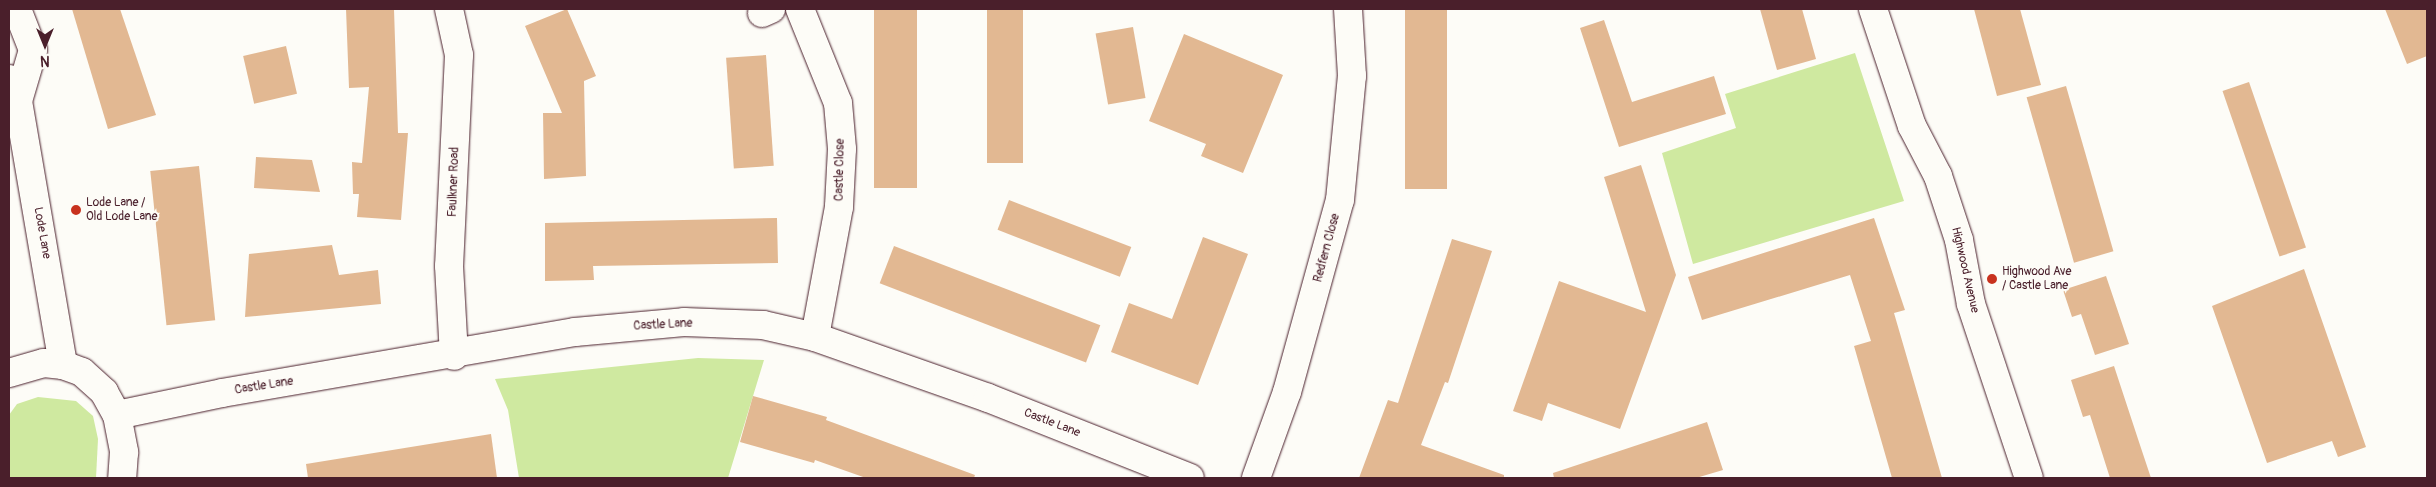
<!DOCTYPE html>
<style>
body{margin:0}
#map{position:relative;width:2436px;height:487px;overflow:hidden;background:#fdfcf7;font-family:Pangolin,sans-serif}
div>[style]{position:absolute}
.green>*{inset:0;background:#cfe9a0}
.building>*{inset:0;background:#e2b892;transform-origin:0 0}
.roads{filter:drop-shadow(0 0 1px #4a1f2b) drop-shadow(0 0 1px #4a1f2b)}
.minor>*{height:28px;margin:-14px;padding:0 14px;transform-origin:14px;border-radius:14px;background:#fdfcf7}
.tertiary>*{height:28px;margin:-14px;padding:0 14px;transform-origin:14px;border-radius:14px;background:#fdfcf7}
.secondary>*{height:28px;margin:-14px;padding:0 14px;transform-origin:14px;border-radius:14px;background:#fdfcf7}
.dots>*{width:14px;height:14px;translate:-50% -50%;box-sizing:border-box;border:2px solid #fdfcf7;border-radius:50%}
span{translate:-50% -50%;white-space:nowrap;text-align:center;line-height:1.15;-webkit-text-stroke:4px #fdfcf7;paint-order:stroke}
.street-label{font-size:12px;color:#4a1f2b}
.poi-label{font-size:12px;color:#4a1f2b}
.left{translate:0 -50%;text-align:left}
.frame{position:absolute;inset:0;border:10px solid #4a1f2b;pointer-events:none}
.north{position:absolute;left:20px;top:20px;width:50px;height:50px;-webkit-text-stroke:4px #fdfcf7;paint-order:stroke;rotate:180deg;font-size:14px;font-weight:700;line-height:20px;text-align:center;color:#4a1f2b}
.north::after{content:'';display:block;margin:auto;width:18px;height:22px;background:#4a1f2b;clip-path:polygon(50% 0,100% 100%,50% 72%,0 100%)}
</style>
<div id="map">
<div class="green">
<i style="clip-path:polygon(1855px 53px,1904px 201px,1693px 264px,1662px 153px,1736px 128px,1725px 94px)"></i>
<i style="clip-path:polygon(698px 358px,764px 360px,728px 478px,519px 478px,508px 410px,495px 379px)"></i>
<i style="clip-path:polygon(38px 397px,76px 401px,93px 416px,98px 439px,96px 478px,9px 478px,9px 415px,17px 404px)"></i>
</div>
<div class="building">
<i style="clip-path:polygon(72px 9px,120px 9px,156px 115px,108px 129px)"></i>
<i style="clip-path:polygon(346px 9px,394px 9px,398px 133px,408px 133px,401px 220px,357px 217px,359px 194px,353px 194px,352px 162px,362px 163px,369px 87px,349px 88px)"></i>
<i style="clip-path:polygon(567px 9px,596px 76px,584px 81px,586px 176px,544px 179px,543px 113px,562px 113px,525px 26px)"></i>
<i style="left:874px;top:9px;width:43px;height:179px"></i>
<i style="left:987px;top:9px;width:36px;height:154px"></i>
<i style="left:1405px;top:9px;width:42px;height:180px"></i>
<i style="clip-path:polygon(1760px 9px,1802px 9px,1816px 59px,1777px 70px)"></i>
<i style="clip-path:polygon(1974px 9px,2020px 9px,2041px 85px,1997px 96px)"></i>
<i style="clip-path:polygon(2385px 9px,2427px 9px,2427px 56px,2407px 64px)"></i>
<i style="clip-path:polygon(1604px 20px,1632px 102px,1714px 76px,1726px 114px,1619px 147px,1580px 28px)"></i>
<i style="left:1133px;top:27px;width:72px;height:38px;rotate:80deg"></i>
<i style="clip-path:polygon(1184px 34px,1283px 75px,1243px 173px,1201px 156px,1206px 144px,1149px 121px)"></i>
<i style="left:286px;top:46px;width:49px;height:44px;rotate:77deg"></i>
<i style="left:766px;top:55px;width:111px;height:40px;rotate:86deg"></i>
<i style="left:2249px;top:82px;width:175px;height:28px;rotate:71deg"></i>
<i style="left:2066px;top:86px;width:172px;height:41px;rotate:74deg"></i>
<i style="clip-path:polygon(256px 157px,312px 160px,320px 192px,254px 188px)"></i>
<i style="clip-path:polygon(1641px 165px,1676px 275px,1620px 429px,1548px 403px,1542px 421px,1513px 411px,1559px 281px,1646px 312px,1604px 177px)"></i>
<i style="left:199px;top:166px;width:155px;height:49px;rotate:84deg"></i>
<i style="left:1009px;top:200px;width:131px;height:32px;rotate:21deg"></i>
<i style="clip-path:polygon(777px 218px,778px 263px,593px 266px,594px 280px,545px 281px,545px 223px)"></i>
<i style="clip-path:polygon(1874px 218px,1905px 310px,1894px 313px,1942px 478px,1892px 478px,1854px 346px,1871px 341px,1850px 275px,1702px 320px,1688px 277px)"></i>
<i style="clip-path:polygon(1203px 237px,1248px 254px,1198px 385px,1111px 352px,1129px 303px,1172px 319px)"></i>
<i style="clip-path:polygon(1452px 239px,1492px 251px,1448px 383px,1445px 382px,1421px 445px,1504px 475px,1504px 478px,1359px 478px,1388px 400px,1398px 403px)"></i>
<i style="clip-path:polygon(332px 245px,339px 275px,378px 270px,381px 304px,245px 317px,249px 254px)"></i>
<i style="left:894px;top:246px;width:221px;height:40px;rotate:21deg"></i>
<i style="clip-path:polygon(2304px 269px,2366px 447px,2338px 457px,2332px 441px,2267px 463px,2212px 306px)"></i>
<i style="clip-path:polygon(2106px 276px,2129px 344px,2095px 355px,2081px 314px,2072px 317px,2063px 290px)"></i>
<i style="clip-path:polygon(2114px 366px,2138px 439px,2151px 478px,2110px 478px,2090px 415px,2083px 417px,2071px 380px)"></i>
<i style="clip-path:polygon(753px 396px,827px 417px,826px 420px,975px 475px,974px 478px,866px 478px,815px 460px,814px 463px,740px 442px)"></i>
<i style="clip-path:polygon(1707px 422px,1723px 470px,1696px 478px,1554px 478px,1553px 473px)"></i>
<i style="clip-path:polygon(491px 434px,497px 478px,308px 478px,306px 464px)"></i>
</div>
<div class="roads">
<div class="minor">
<i style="left:17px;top:9px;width:44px;rotate:68.7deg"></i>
<i style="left:33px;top:50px;width:53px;rotate:106.4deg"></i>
<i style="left:449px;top:9px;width:47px;rotate:77.7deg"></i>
<i style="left:459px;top:55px;width:211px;rotate:92.7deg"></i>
<i style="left:449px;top:266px;width:90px;rotate:86.8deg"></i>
<i style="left:800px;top:9px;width:101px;rotate:68deg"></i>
<i style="left:838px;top:103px;width:46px;rotate:85deg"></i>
<i style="left:842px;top:149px;width:58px;rotate:93deg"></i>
<i style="left:839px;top:207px;width:132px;rotate:100.5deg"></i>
<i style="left:1873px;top:9px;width:123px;rotate:71.6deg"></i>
<i style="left:1912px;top:126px;width:56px;rotate:62.5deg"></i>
<i style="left:1938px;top:176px;width:67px;rotate:71.8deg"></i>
<i style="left:1959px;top:240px;width:65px;rotate:79.4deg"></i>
<i style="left:1971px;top:304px;width:183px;rotate:71.6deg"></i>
<i style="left:762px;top:13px;width:10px;rotate:-24deg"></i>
<i style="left:1256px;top:478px;width:91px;rotate:-70.2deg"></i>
<i style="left:1287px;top:392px;width:199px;rotate:-74.6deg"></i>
<i style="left:1340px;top:200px;width:125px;rotate:-84.5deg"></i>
<i style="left:1352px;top:76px;width:67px;rotate:-93.4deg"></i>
</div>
<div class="tertiary">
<i style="left:117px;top:415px;width:107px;rotate:-11.8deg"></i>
<i style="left:222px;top:393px;width:358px;rotate:-9.8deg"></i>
<i style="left:575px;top:332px;width:109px;rotate:-5.2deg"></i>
<i style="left:684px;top:322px;width:79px;rotate:2.2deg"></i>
<i style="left:763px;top:325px;width:53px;rotate:13deg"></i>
<i style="left:815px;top:337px;width:183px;rotate:19.4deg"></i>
<i style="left:988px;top:398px;width:217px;rotate:21.6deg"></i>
</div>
<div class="secondary">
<i style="left:9px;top:79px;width:24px;rotate:68deg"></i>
<i style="left:18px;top:101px;width:268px;rotate:80.3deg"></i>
<i style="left:9px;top:373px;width:36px;rotate:-16deg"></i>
<i style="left:44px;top:363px;width:19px;rotate:6deg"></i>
<i style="left:63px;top:365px;width:20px;rotate:20deg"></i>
<i style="left:82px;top:372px;width:30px;rotate:42deg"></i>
<i style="left:104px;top:392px;width:26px;rotate:61deg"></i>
<i style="left:117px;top:415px;width:38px;rotate:79deg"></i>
<i style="left:124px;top:452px;width:26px;rotate:94deg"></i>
</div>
</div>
<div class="dots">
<i style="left:76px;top:210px;background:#c8321e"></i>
<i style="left:1992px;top:279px;background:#c8321e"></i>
</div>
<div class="street-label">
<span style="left:840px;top:170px;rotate:-89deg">Castle Close</span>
<span style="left:454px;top:182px;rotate:-88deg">Faulkner Road</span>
<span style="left:42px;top:233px;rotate:80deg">Lode Lane</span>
<span style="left:1327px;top:248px;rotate:-75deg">Redfern Close</span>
<span style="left:1965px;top:270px;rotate:77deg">Highwood Avenue</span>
<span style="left:663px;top:325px;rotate:-3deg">Castle Lane</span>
<span style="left:264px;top:386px;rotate:-9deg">Castle Lane</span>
<span style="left:1052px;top:423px;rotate:21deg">Castle Lane</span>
</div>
<div class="poi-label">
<span class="left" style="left:86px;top:210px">Lode Lane /<br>Old Lode Lane</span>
<span class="left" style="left:2002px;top:279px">Highwood Ave<br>/ Castle Lane</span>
</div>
<div class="frame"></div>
<div class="north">N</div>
</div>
